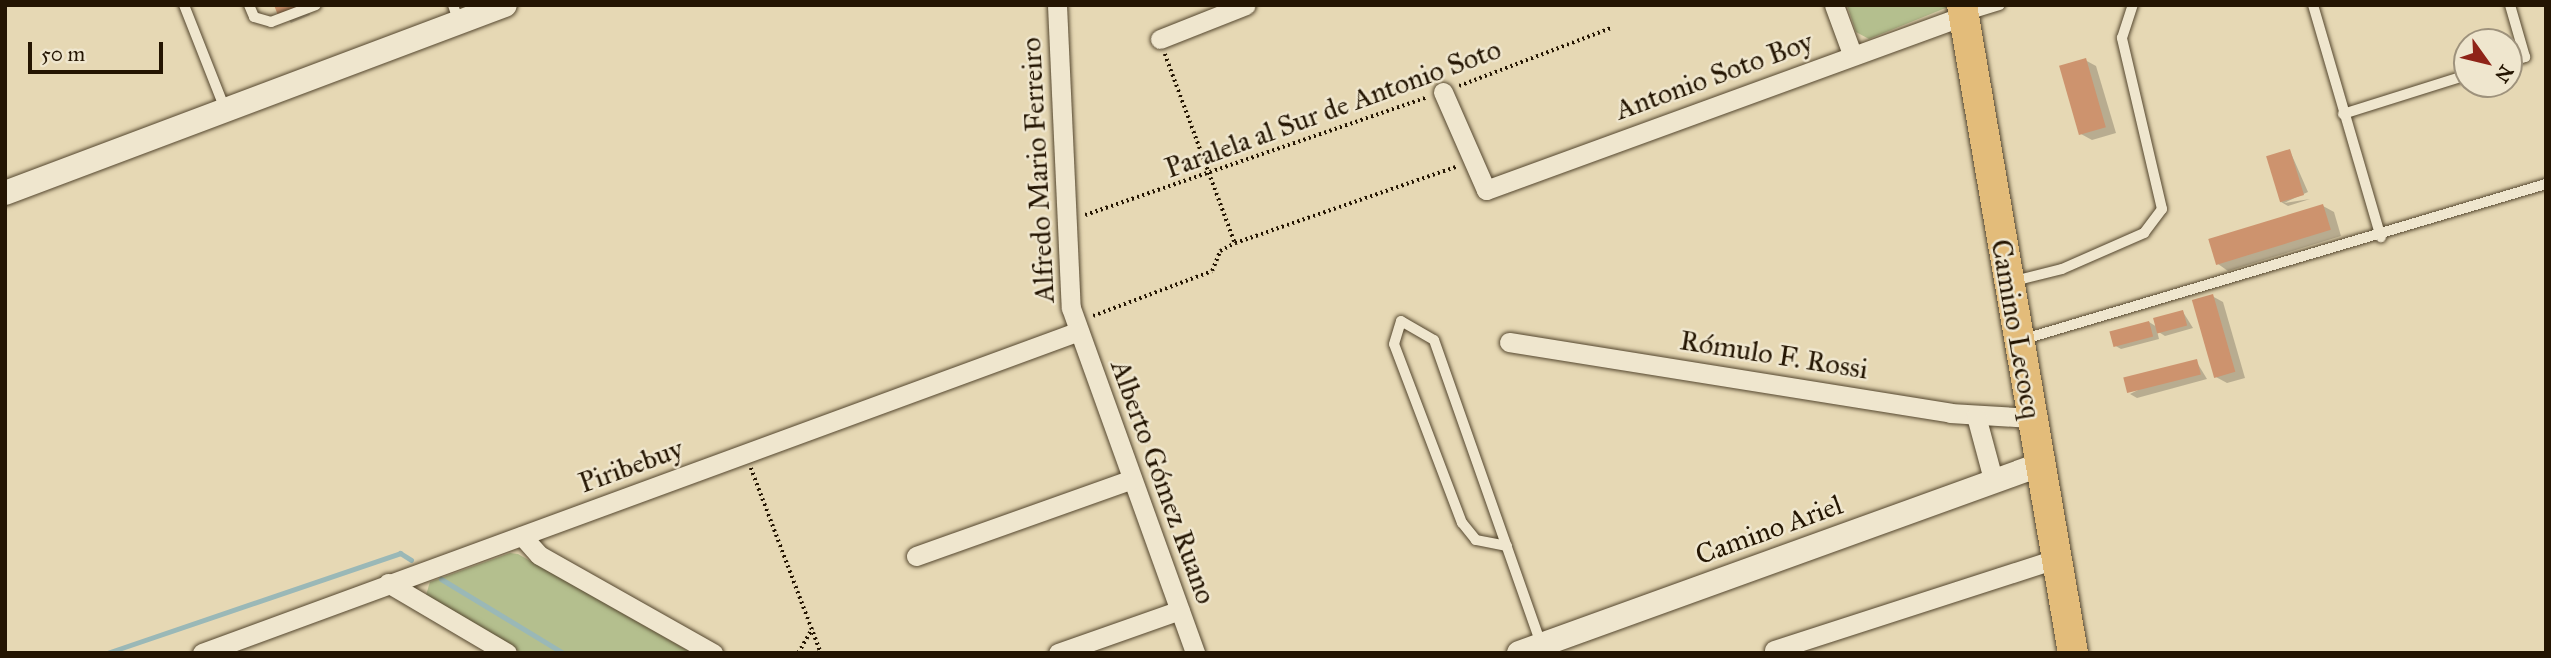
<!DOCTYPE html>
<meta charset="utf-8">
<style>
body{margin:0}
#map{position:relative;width:2551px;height:658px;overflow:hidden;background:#e6d8b4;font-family:"IM FELL Great Primer",serif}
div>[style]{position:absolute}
.green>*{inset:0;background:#b4bf8e}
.shadow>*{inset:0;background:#0003}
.stream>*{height:5px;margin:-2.5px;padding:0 2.5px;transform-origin:2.5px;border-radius:2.5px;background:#9ab8b7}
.building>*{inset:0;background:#cd936e;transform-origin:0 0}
.path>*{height:3.5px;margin-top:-1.75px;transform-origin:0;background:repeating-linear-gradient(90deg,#241502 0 2px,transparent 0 5.5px)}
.roads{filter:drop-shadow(0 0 2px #54462e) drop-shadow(0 0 2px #54462e)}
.service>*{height:10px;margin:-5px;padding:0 5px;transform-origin:5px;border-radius:5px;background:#efe6ce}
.minor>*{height:19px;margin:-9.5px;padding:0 9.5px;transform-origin:9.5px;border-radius:9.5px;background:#efe6ce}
.tertiary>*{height:24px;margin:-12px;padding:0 12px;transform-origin:12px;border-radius:12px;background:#efe6ce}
.primary>*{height:30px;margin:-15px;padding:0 15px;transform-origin:15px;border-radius:15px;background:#e3bc7a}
span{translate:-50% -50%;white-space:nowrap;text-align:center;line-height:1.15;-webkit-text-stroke:5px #efe6ce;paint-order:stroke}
.street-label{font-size:28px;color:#241502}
.frame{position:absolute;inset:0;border:7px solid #241502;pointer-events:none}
.north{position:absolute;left:2453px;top:28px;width:70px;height:70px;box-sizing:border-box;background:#efe6ce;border:2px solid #9e927c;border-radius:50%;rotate:124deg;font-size:19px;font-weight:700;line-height:28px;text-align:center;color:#241502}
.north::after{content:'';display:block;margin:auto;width:24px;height:32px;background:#8f2418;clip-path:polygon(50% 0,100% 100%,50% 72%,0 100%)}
.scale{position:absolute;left:28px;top:42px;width:135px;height:32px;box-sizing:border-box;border:4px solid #241502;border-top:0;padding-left:9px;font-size:21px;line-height:24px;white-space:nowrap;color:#241502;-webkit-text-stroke:5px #efe6ce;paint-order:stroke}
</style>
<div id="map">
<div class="green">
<i style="clip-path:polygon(1847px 5px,1947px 5px,1948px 7px,1869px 39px,1856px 32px)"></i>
<i style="clip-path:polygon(510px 553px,518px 554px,692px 653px,522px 653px,426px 595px,430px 582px)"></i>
</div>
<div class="shadow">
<i style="clip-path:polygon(276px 5px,306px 5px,310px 15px,291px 23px)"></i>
<i style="clip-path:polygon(2085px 60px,2096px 66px,2116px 133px,2092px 140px,2081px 134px)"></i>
<i style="clip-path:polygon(2290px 151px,2308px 192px,2284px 203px,2310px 199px,2288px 206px,2281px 202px)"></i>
<i style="clip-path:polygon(2323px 206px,2334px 212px,2341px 236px,2228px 271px,2218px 264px)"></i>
<i style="clip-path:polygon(2212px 296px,2223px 302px,2245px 378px,2227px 383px,2216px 377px)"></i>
<i style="clip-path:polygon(2183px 312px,2193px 328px,2165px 336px,2157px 331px,2159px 339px,2121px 349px,2114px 345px,2149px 322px,2157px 327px)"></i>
<i style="clip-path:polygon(2196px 361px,2207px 379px,2137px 398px,2130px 394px)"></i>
</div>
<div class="stream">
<i style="left:441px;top:579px;width:143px;rotate:31.2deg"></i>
<i style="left:107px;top:653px;width:310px;rotate:-18.8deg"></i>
<i style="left:400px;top:553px;width:13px;rotate:32deg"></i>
</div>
<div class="building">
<i style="clip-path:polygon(274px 5px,299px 5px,301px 9px,279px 18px)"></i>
<i style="left:2086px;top:58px;width:72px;height:28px;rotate:74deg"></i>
<i style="left:2290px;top:149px;width:48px;height:25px;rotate:73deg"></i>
<i style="left:2323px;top:204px;width:27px;height:120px;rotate:73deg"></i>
<i style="left:2213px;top:294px;width:81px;height:22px;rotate:74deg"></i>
<i style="left:2183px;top:310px;width:16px;height:31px;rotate:75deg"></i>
<i style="left:2149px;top:321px;width:16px;height:41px;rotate:75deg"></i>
<i style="left:2197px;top:359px;width:16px;height:76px;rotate:76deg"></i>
</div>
<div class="path">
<i style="left:1165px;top:54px;width:202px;rotate:69.7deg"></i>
<i style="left:1459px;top:86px;width:163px;rotate:-20.9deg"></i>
<i style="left:1085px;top:215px;width:360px;rotate:-19deg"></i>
<i style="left:1093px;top:316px;width:127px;rotate:-20.7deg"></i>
<i style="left:1212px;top:271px;width:22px;rotate:-68deg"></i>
<i style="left:1220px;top:251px;width:17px;rotate:-28deg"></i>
<i style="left:1235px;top:243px;width:236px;rotate:-19deg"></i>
<i style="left:751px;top:468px;width:198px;rotate:69.3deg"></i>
<i style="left:798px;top:653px;width:28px;rotate:-60deg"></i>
</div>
<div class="roads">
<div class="service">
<i style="left:184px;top:5px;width:112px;rotate:68.5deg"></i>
<i style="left:249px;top:5px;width:13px;rotate:67deg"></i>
<i style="left:254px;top:17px;width:18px;rotate:16deg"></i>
<i style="left:271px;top:22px;width:48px;rotate:-20.7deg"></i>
<i style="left:453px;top:5px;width:18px;rotate:71deg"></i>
<i style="left:2313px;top:5px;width:242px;rotate:73.7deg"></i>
<i style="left:1967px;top:15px;width:34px;rotate:-17deg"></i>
<i style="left:2509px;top:62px;width:17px;rotate:-17deg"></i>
<i style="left:2525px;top:57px;width:54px;rotate:-106.1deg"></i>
<i style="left:2343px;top:114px;width:130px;rotate:-17.5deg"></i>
<i style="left:2014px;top:281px;width:49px;rotate:-14deg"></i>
<i style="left:2062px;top:269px;width:90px;rotate:-23.7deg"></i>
<i style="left:2144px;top:233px;width:30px;rotate:-53deg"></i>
<i style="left:2162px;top:209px;width:176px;rotate:-103.2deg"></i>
<i style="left:2122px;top:38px;width:35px;rotate:-72deg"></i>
<i style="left:2021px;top:340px;width:548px;rotate:-16.55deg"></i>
<i style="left:1507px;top:546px;width:32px;rotate:-169deg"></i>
<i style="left:1476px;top:540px;width:22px;rotate:-129deg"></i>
<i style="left:1462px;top:523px;width:191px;rotate:-110.8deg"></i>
<i style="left:1394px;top:344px;width:24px;rotate:-73deg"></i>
<i style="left:1401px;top:321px;width:38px;rotate:30deg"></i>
<i style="left:1434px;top:340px;width:321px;rotate:70.6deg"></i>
</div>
<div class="minor">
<i style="left:1057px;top:5px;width:303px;rotate:87.4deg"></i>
<i style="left:1071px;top:308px;width:367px;rotate:70.2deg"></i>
<i style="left:1834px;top:5px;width:52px;rotate:69.8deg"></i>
<i style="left:1160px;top:39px;width:92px;rotate:-21.6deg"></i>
<i style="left:1443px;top:92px;width:107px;rotate:66.3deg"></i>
<i style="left:1486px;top:190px;width:508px;rotate:-20.04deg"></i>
<i style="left:1509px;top:342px;width:447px;rotate:9.1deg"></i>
<i style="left:1950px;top:413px;width:81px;rotate:3.5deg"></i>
<i style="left:1976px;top:416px;width:65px;rotate:74.9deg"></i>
<i style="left:522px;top:536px;width:25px;rotate:48deg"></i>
<i style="left:539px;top:555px;width:200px;rotate:29.4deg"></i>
<i style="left:916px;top:556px;width:229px;rotate:-19.6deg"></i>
<i style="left:388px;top:583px;width:138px;rotate:30.5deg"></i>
<i style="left:1774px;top:650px;width:295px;rotate:-17.9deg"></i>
<i style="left:202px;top:653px;width:934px;rotate:-20.16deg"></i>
<i style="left:1058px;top:653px;width:129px;rotate:-19.4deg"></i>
</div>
<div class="tertiary">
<i style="left:5px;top:193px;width:534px;rotate:-20.61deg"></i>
<i style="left:1519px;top:653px;width:553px;rotate:-19.88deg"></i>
</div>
<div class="primary">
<i style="left:1962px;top:5px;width:657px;rotate:80.28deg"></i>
</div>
</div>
<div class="street-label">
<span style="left:1714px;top:76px;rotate:-20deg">Antonio Soto Boy</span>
<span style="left:1333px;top:109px;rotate:-20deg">Paralela al Sur de Antonio Soto</span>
<span style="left:1038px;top:170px;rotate:-93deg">Alfredo Mario Ferreiro</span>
<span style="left:2016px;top:329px;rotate:80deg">Camino Lecocq</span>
<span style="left:1774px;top:355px;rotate:9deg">Rómulo F. Rossi</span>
<span style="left:631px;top:466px;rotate:-20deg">Piribebuy</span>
<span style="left:1163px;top:482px;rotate:70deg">Alberto Gómez Ruano</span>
<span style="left:1769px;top:530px;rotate:-20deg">Camino Ariel</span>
</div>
<div class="frame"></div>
<div class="north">N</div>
<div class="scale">50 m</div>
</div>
